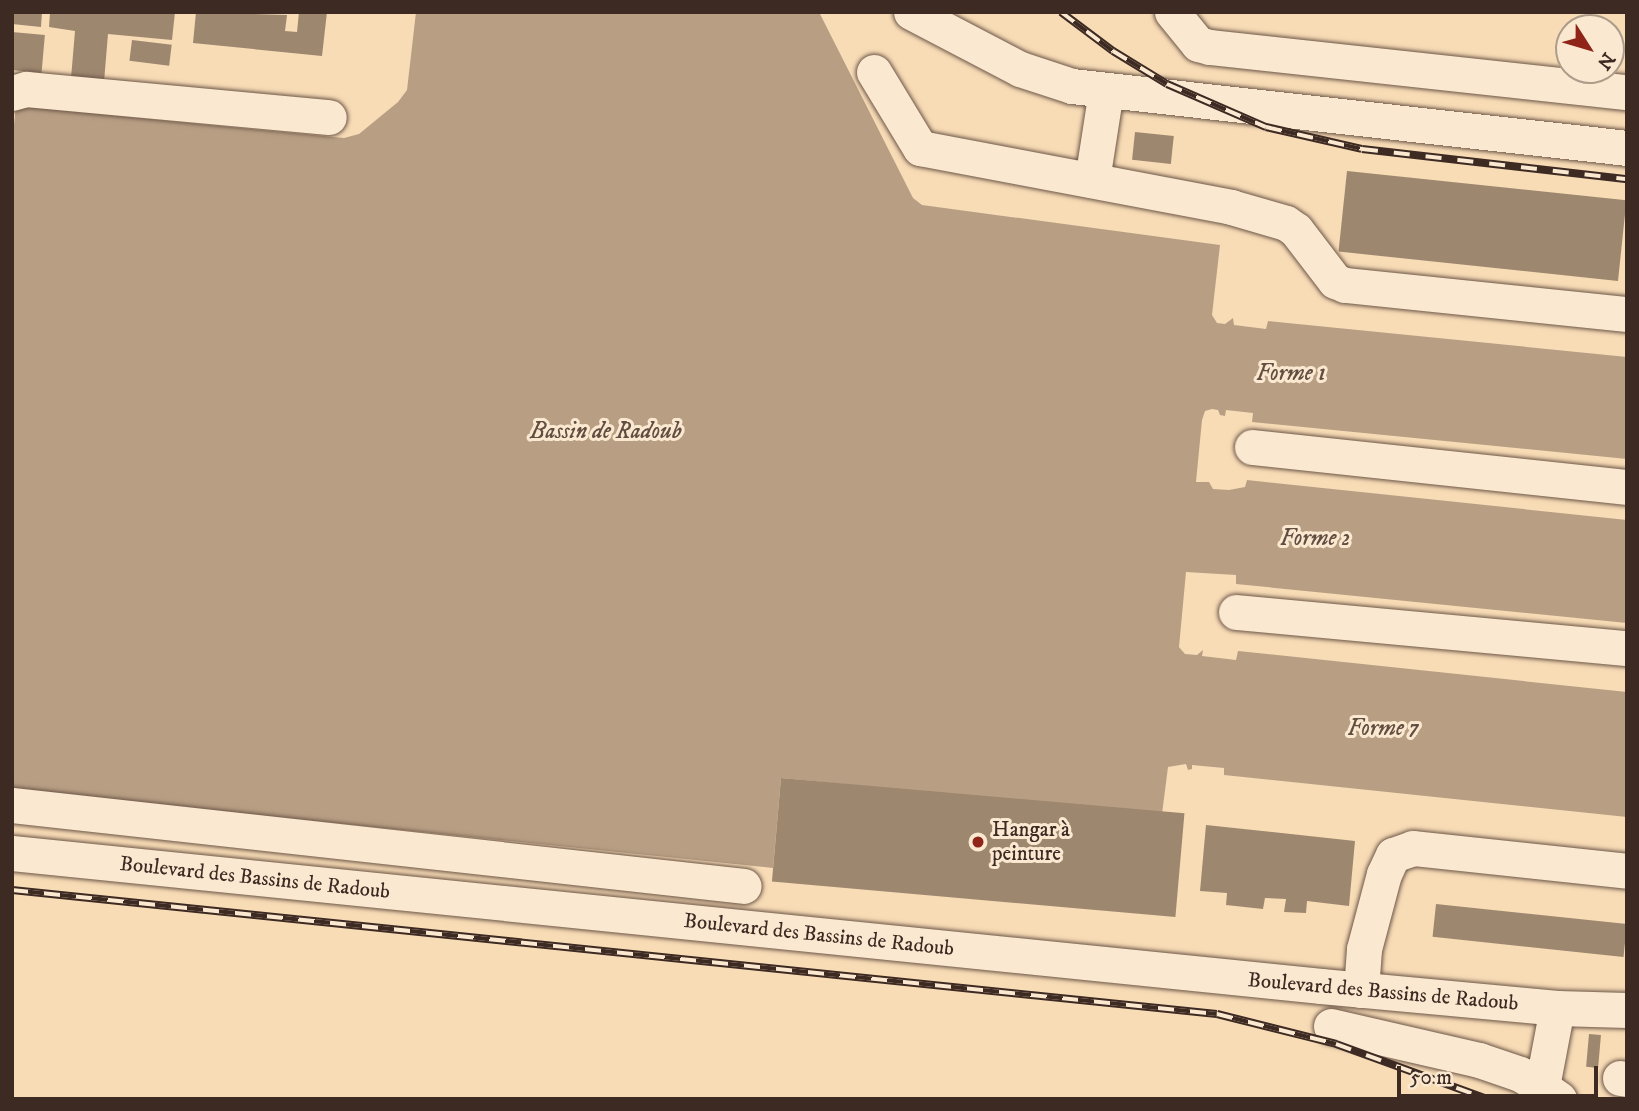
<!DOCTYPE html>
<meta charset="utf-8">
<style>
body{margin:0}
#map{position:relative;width:1639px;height:1111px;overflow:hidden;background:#f8dcb6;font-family:"IM FELL DW Pica",serif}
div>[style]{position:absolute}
.water>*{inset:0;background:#b89f84}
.building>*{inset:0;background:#9e876f;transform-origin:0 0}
.roads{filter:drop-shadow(0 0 2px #6c5648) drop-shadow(0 0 2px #6c5648)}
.minor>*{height:35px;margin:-17.5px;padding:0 17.5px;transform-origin:17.5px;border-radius:17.5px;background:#fae8d0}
.rail>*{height:8px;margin-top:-4px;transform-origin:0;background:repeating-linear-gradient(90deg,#fae8d0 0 16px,#3d2a23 0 32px);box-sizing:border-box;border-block:2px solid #3d2a23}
.dots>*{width:19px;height:19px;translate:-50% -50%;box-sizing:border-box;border:4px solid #fae8d0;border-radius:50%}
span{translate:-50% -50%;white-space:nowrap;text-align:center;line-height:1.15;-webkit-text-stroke:6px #fae8d0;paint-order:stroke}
.poi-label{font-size:21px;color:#3d2a23}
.left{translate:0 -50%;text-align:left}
.street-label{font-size:21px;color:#3d2a23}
.water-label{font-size:23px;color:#624d40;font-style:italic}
.frame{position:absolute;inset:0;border:14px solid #3d2a23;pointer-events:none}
.north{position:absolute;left:1555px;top:14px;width:70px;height:70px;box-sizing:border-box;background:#fae8d0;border:2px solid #ae9c8b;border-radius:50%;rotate:127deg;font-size:19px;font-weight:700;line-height:28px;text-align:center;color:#3d2a23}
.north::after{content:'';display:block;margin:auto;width:24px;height:32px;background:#8f2418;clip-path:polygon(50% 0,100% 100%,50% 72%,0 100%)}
.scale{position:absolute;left:1397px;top:1066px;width:201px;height:32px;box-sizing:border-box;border:4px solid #3d2a23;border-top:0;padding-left:9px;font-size:21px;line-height:24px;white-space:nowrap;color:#3d2a23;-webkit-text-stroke:5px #fae8d0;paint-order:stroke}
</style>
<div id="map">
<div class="water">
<i style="clip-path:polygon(416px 12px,819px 12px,913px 198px,922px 205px,1220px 245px,1212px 315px,1217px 323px,1225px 324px,1233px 318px,1234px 325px,1266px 329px,1268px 321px,1627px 357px,1627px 459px,1252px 422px,1253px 413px,1226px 410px,1225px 416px,1220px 415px,1218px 410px,1212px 409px,1205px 411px,1202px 420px,1196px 482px,1209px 482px,1213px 489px,1229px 490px,1245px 487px,1247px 480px,1627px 520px,1627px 623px,1236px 584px,1236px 575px,1186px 572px,1179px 647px,1185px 654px,1197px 655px,1203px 650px,1202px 656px,1236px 660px,1238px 651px,1627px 692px,1627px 817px,1224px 775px,1224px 768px,1192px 765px,1192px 769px,1188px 770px,1186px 764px,1168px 767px,1162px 814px,781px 778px,773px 868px,12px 790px,12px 143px,16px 106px,344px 138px,359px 134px,398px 102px,407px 90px)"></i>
</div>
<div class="building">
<i style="clip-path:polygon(12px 12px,42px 12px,41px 27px,12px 24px)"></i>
<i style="clip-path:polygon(50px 12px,175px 12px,172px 40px,108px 34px,104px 82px,71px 78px,75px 31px,49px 27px)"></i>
<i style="clip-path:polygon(196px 12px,287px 15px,285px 31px,297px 32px,299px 12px,327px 12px,322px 56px,193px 43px)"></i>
<i style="left:12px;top:32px;width:33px;height:38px;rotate:5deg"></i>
<i style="left:132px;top:40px;width:40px;height:21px;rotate:7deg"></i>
<i style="left:1135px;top:132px;width:39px;height:28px;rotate:6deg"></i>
<i style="left:1347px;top:171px;width:281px;height:81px;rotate:6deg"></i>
<i style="left:781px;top:778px;width:405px;height:104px;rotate:5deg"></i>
<i style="clip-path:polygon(1206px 825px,1355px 841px,1349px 906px,1307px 901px,1306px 913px,1284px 912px,1286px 899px,1265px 898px,1263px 909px,1226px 905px,1227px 893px,1200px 891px)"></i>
<i style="left:1436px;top:904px;width:192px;height:33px;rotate:6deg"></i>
<i style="left:1589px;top:1034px;width:12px;height:33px;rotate:5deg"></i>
</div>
<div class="roads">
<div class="minor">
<i style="left:911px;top:12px;width:123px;rotate:27.6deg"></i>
<i style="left:1020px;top:69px;width:55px;rotate:18.1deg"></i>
<i style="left:1072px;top:86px;width:558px;rotate:6.37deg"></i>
<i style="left:1172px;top:12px;width:41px;rotate:50.9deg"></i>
<i style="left:1198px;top:44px;width:12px;rotate:14deg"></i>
<i style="left:1210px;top:47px;width:419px;rotate:6.2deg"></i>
<i style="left:874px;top:72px;width:89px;rotate:58.8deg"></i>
<i style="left:920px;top:148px;width:317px;rotate:10.7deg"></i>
<i style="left:1231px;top:207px;width:57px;rotate:16.2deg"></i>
<i style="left:1286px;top:223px;width:12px;rotate:35deg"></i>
<i style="left:1296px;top:230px;width:64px;rotate:52.6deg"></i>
<i style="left:1335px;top:281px;width:11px;rotate:22deg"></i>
<i style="left:1345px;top:285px;width:283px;rotate:5.9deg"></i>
<i style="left:12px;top:93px;width:15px;rotate:-16deg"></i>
<i style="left:26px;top:89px;width:304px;rotate:5.3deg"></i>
<i style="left:1092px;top:180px;width:90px;rotate:-81.1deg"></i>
<i style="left:1252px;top:447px;width:377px;rotate:6.1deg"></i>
<i style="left:1236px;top:612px;width:393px;rotate:5.3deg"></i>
<i style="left:12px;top:805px;width:736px;rotate:6.31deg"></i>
<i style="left:12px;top:853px;width:1316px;rotate:5.8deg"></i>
<i style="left:1321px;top:986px;width:237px;rotate:5.3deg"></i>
<i style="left:1557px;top:1008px;width:70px;rotate:1.6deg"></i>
<i style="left:1361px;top:990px;width:41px;rotate:-85.8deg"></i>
<i style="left:1364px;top:949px;width:78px;rotate:-75.1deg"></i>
<i style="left:1384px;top:874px;width:21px;rotate:-65deg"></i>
<i style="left:1393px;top:855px;width:21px;rotate:-19deg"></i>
<i style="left:1413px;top:848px;width:215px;rotate:6.1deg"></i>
<i style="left:1557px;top:1008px;width:80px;rotate:100.8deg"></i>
<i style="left:1542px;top:1087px;width:21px;rotate:35deg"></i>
<i style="left:1331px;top:1026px;width:152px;rotate:12.9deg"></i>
<i style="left:1479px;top:1060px;width:43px;rotate:18.9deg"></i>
<i style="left:1520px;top:1074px;width:26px;rotate:31deg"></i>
<i style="left:1620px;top:1078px;width:7px;rotate:8deg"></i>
</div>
</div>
<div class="rail">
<i style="left:1061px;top:12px;width:65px;rotate:36.9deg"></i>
<i style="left:1113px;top:51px;width:63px;rotate:31.4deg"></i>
<i style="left:1167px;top:84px;width:108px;rotate:23.5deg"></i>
<i style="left:1266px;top:127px;width:98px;rotate:12.9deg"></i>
<i style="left:1362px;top:149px;width:267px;rotate:6.5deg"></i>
<i style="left:12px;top:890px;width:1211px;rotate:5.88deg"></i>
<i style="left:1217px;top:1014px;width:123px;rotate:14.1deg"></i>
<i style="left:1336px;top:1044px;width:161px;rotate:20deg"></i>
</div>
<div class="dots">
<i style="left:978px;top:842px;background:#8f2418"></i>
</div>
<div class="poi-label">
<span class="left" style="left:992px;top:842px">Hangar à<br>peinture</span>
</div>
<div class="street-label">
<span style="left:255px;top:878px;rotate:6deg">Boulevard des Bassins de Radoub</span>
<span style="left:819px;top:935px;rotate:6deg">Boulevard des Bassins de Radoub</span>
<span style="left:1383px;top:992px;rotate:5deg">Boulevard des Bassins de Radoub</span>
</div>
<div class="water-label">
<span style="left:1291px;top:374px">Forme 1</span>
<span style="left:606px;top:432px">Bassin de Radoub</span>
<span style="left:1315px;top:539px">Forme 2</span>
<span style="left:1383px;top:729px">Forme 7</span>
</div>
<div class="frame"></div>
<div class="north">N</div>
<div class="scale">50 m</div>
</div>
